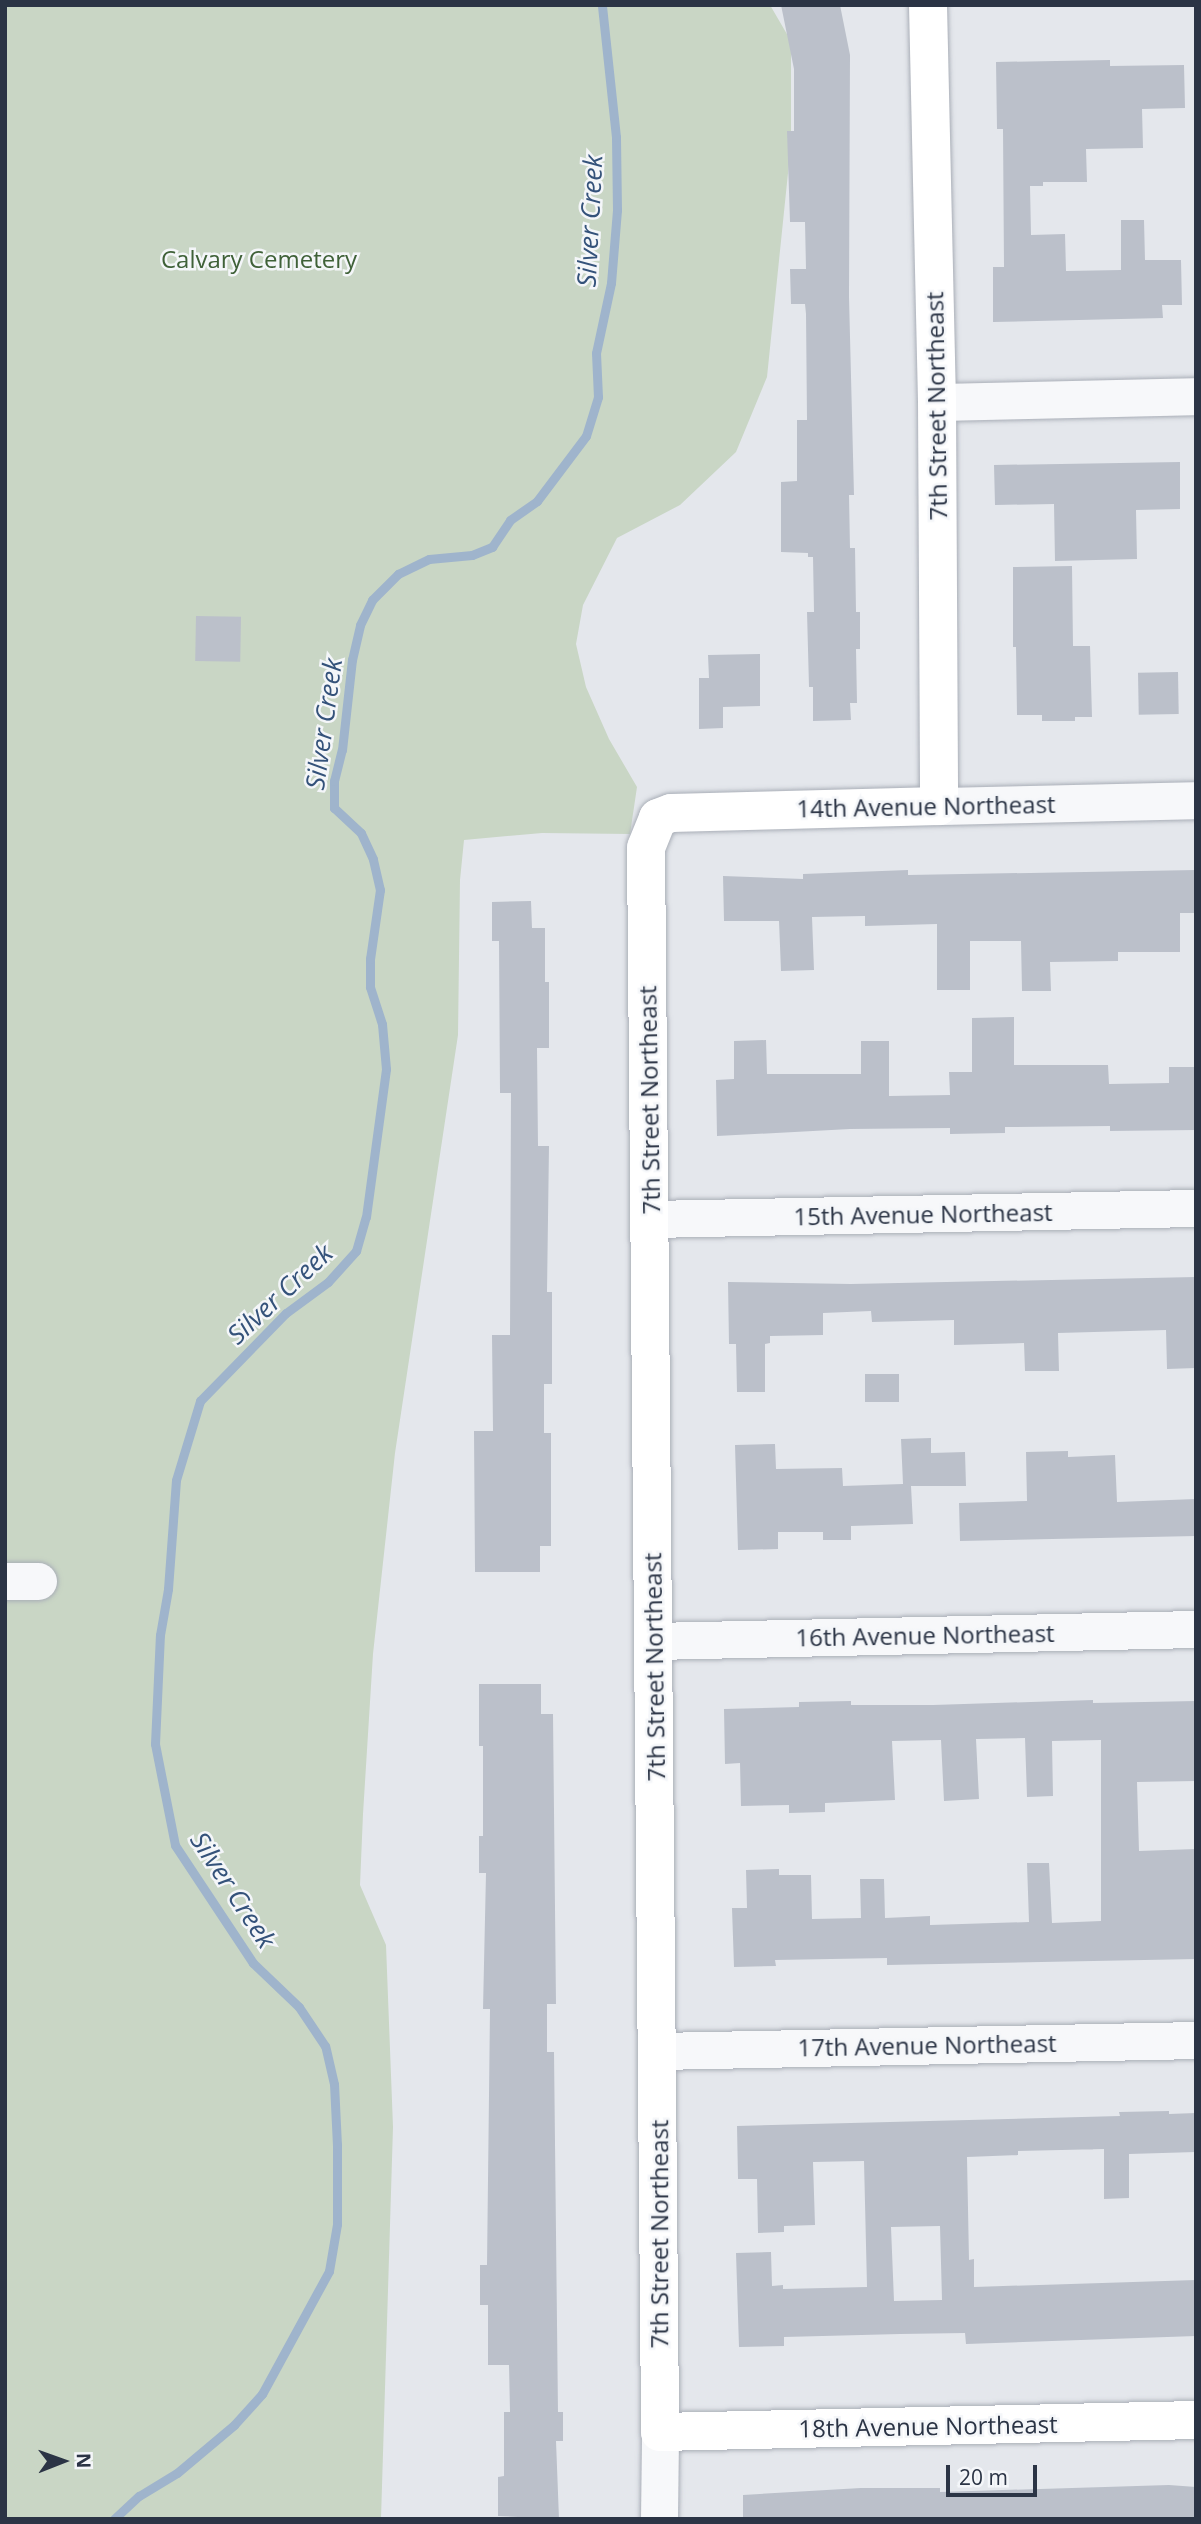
<!DOCTYPE html>
<style>
body{margin:0}
#map{position:relative;width:1201px;height:2524px;overflow:hidden;background:#e4e7ec;font-family:"Open Sans",sans-serif}
div>[style]{position:absolute}
.green>*{inset:0;background:#c9d6c5}
.stream>*{height:9px;margin:-4.5px;padding:0 4.5px;transform-origin:4.5px;border-radius:4.5px;background:#9fb4cc}
.building>*{inset:0;background:#bbc0ca;transform-origin:0 0}
.roads{filter:drop-shadow(0 0 2px #a9aeb7) drop-shadow(0 0 2px #a9aeb7)}
.street>*{height:37px;margin:-18.5px;padding:0 18.5px;transform-origin:18.5px;border-radius:18.5px;background:#f7f8fa}
.secondary>*{height:38px;margin:-19px;padding:0 19px;transform-origin:19px;border-radius:19px;background:#fff}
span{translate:-50% -50%;white-space:nowrap;text-align:center;line-height:1.15;-webkit-text-stroke:5px #f4f6f9;paint-order:stroke}
.park-label{font-size:24px;color:#3f6138}
.street-label{font-size:24px;color:#2b3445}
.water-label{font-size:26px;color:#34527a;font-style:italic}
.frame{position:absolute;inset:0;border:7px solid #2b3445;pointer-events:none}
.north{position:absolute;left:28px;top:2426px;width:70px;height:70px;-webkit-text-stroke:5px #f4f6f9;paint-order:stroke;rotate:89deg;font-size:19px;font-weight:700;line-height:28px;text-align:center;color:#2b3445}
.north::after{content:'';display:block;margin:auto;width:24px;height:32px;background:#2b3445;clip-path:polygon(50% 0,100% 100%,50% 72%,0 100%)}
.scale{position:absolute;left:946px;top:2465px;width:91px;height:32px;box-sizing:border-box;border:4px solid #2b3445;border-top:0;padding-left:9px;font-size:21px;line-height:24px;white-space:nowrap;color:#2b3445;-webkit-text-stroke:5px #f4f6f9;paint-order:stroke}
</style>
<div id="map">
<div class="green">
<i style="clip-path:polygon(5px 5px,770px 5px,791px 41px,791px 144px,767px 377px,736px 452px,680px 505px,617px 538px,583px 605px,576px 644px,586px 687px,609px 739px,637px 787px,630px 834px,542px 833px,464px 840px,460px 880px,458px 1035px,395px 1453px,373px 1654px,363px 1814px,360px 1885px,386px 1945px,393px 2127px,381px 2519px,5px 2519px)"></i>
</div>
<div class="stream">
<i style="left:114px;top:2519px;width:34px;rotate:-43deg"></i>
<i style="left:139px;top:2496px;width:44px;rotate:-31.2deg"></i>
<i style="left:177px;top:2473px;width:75px;rotate:-40.1deg"></i>
<i style="left:234px;top:2425px;width:42px;rotate:-47.9deg"></i>
<i style="left:262px;top:2394px;width:140px;rotate:-61.4deg"></i>
<i style="left:329px;top:2271px;width:48px;rotate:-80.3deg"></i>
<i style="left:337px;top:2224px;width:79px;rotate:-90deg"></i>
<i style="left:337px;top:2145px;width:61px;rotate:-92.8deg"></i>
<i style="left:334px;top:2084px;width:39px;rotate:-103deg"></i>
<i style="left:325px;top:2046px;width:47px;rotate:-123.7deg"></i>
<i style="left:299px;top:2007px;width:64px;rotate:-136.3deg"></i>
<i style="left:253px;top:1963px;width:141px;rotate:-123.5deg"></i>
<i style="left:175px;top:1845px;width:103px;rotate:-101.2deg"></i>
<i style="left:155px;top:1744px;width:109px;rotate:-87.4deg"></i>
<i style="left:160px;top:1635px;width:47px;rotate:-80.1deg"></i>
<i style="left:168px;top:1589px;width:109px;rotate:-85.8deg"></i>
<i style="left:176px;top:1480px;width:83px;rotate:-73.1deg"></i>
<i style="left:200px;top:1401px;width:123px;rotate:-45.7deg"></i>
<i style="left:286px;top:1313px;width:52px;rotate:-36.4deg"></i>
<i style="left:328px;top:1282px;width:42px;rotate:-47.9deg"></i>
<i style="left:356px;top:1251px;width:35px;rotate:-74deg"></i>
<i style="left:366px;top:1217px;width:149px;rotate:-82.3deg"></i>
<i style="left:386px;top:1069px;width:45px;rotate:-95.1deg"></i>
<i style="left:382px;top:1024px;width:39px;rotate:-108deg"></i>
<i style="left:370px;top:987px;width:28px;rotate:-90deg"></i>
<i style="left:370px;top:959px;width:70px;rotate:-81.8deg"></i>
<i style="left:380px;top:890px;width:32px;rotate:-103deg"></i>
<i style="left:373px;top:859px;width:29px;rotate:-115deg"></i>
<i style="left:361px;top:833px;width:37px;rotate:-137deg"></i>
<i style="left:334px;top:808px;width:27px;rotate:-90deg"></i>
<i style="left:334px;top:781px;width:32px;rotate:-76deg"></i>
<i style="left:342px;top:750px;width:91px;rotate:-83.7deg"></i>
<i style="left:352px;top:660px;width:36px;rotate:-77deg"></i>
<i style="left:360px;top:625px;width:28px;rotate:-64deg"></i>
<i style="left:372px;top:600px;width:37px;rotate:-45deg"></i>
<i style="left:398px;top:574px;width:34px;rotate:-26deg"></i>
<i style="left:429px;top:559px;width:43px;rotate:-5.3deg"></i>
<i style="left:472px;top:555px;width:22px;rotate:-22deg"></i>
<i style="left:492px;top:547px;width:32px;rotate:-56deg"></i>
<i style="left:510px;top:520px;width:33px;rotate:-35deg"></i>
<i style="left:537px;top:501px;width:81px;rotate:-53deg"></i>
<i style="left:586px;top:436px;width:41px;rotate:-72.9deg"></i>
<i style="left:598px;top:397px;width:44px;rotate:-92.6deg"></i>
<i style="left:596px;top:353px;width:72px;rotate:-77.9deg"></i>
<i style="left:611px;top:283px;width:73px;rotate:-85.3deg"></i>
<i style="left:617px;top:210px;width:73px;rotate:-90.8deg"></i>
<i style="left:616px;top:137px;width:133px;rotate:-96.1deg"></i>
</div>
<div class="building">
<i style="clip-path:polygon(781px 5px,840px 5px,850px 55px,849px 297px,854px 495px,849px 495px,850px 548px,855px 548px,856px 612px,860px 612px,860px 649px,856px 649px,857px 703px,850px 703px,851px 720px,813px 721px,813px 687px,809px 687px,807px 612px,814px 612px,813px 557px,808px 557px,808px 553px,781px 552px,781px 482px,797px 481px,797px 420px,807px 420px,806px 314px,805px 304px,791px 304px,790px 269px,806px 269px,805px 222px,790px 222px,787px 131px,794px 131px,794px 69px)"></i>
<i style="clip-path:polygon(1110px 60px,1110px 66px,1184px 65px,1185px 108px,1142px 109px,1143px 148px,1086px 149px,1087px 182px,1043px 182px,1043px 186px,1030px 186px,1031px 235px,1065px 234px,1066px 271px,1121px 270px,1121px 220px,1144px 220px,1145px 260px,1181px 260px,1182px 305px,1162px 305px,1163px 318px,993px 322px,993px 267px,1004px 267px,1003px 129px,997px 129px,996px 62px)"></i>
<i style="clip-path:polygon(1180px 462px,1180px 509px,1136px 510px,1137px 559px,1055px 561px,1054px 504px,995px 505px,994px 465px)"></i>
<i style="clip-path:polygon(1072px 566px,1073px 646px,1090px 646px,1092px 717px,1075px 717px,1075px 721px,1042px 721px,1042px 715px,1017px 715px,1016px 647px,1013px 647px,1013px 567px)"></i>
<i style="left:196px;top:616px;width:45px;height:45px;rotate:1deg"></i>
<i style="clip-path:polygon(760px 654px,760px 706px,723px 707px,723px 728px,699px 729px,699px 678px,709px 678px,708px 655px)"></i>
<i style="left:1178px;top:672px;width:42px;height:40px;rotate:89deg"></i>
<i style="clip-path:polygon(908px 870px,908px 875px,1196px 870px,1196px 913px,1180px 913px,1180px 952px,1118px 952px,1118px 961px,1050px 962px,1051px 991px,1022px 991px,1021px 941px,970px 941px,970px 990px,937px 990px,937px 924px,865px 926px,865px 916px,812px 917px,814px 970px,781px 971px,779px 921px,724px 921px,723px 876px,803px 879px,803px 874px)"></i>
<i style="clip-path:polygon(531px 901px,532px 928px,545px 928px,545px 982px,549px 982px,549px 1048px,537px 1048px,538px 1146px,549px 1146px,547px 1292px,552px 1292px,552px 1384px,544px 1384px,544px 1433px,551px 1433px,551px 1546px,540px 1546px,540px 1572px,475px 1572px,474px 1431px,493px 1431px,492px 1335px,510px 1335px,511px 1093px,500px 1093px,499px 941px,492px 941px,492px 902px)"></i>
<i style="clip-path:polygon(1014px 1017px,1014px 1065px,1108px 1065px,1109px 1084px,1169px 1083px,1169px 1067px,1196px 1067px,1196px 1130px,1110px 1131px,1110px 1126px,1005px 1127px,1005px 1133px,950px 1134px,950px 1128px,850px 1129px,717px 1136px,716px 1080px,734px 1079px,734px 1041px,766px 1040px,767px 1074px,861px 1074px,861px 1041px,889px 1041px,889px 1096px,950px 1095px,949px 1072px,972px 1072px,972px 1018px)"></i>
<i style="clip-path:polygon(1196px 1277px,1196px 1368px,1167px 1369px,1166px 1330px,1058px 1333px,1059px 1371px,1025px 1371px,1024px 1343px,954px 1345px,954px 1320px,872px 1322px,871px 1311px,823px 1313px,823px 1335px,770px 1336px,770px 1343px,765px 1344px,765px 1392px,737px 1392px,736px 1344px,729px 1344px,728px 1282px,851px 1284px)"></i>
<i style="left:899px;top:1374px;width:28px;height:34px;rotate:90deg"></i>
<i style="clip-path:polygon(931px 1438px,931px 1453px,965px 1452px,966px 1486px,911px 1486px,913px 1524px,851px 1526px,851px 1540px,823px 1540px,823px 1532px,778px 1532px,778px 1549px,738px 1550px,735px 1445px,775px 1444px,776px 1469px,842px 1468px,843px 1486px,903px 1484px,901px 1439px)"></i>
<i style="clip-path:polygon(1068px 1451px,1068px 1457px,1115px 1455px,1117px 1502px,1196px 1499px,1196px 1536px,960px 1541px,959px 1503px,1027px 1501px,1026px 1452px)"></i>
<i style="clip-path:polygon(479px 1684px,541px 1684px,541px 1714px,553px 1714px,556px 2004px,547px 2004px,547px 2052px,554px 2052px,558px 2412px,563px 2412px,563px 2441px,556px 2441px,559px 2519px,498px 2516px,498px 2477px,504px 2476px,504px 2412px,510px 2412px,509px 2365px,488px 2365px,488px 2305px,480px 2305px,480px 2265px,487px 2265px,490px 2009px,483px 2009px,486px 1873px,479px 1873px,479px 1836px,483px 1836px,483px 1746px,479px 1746px)"></i>
<i style="clip-path:polygon(1093px 1700px,1093px 1703px,1196px 1701px,1196px 1781px,1137px 1782px,1139px 1851px,1196px 1849px,1196px 1959px,887px 1965px,887px 1958px,775px 1960px,776px 1966px,734px 1967px,732px 1908px,747px 1908px,746px 1870px,779px 1869px,779px 1875px,811px 1875px,812px 1919px,861px 1918px,860px 1879px,884px 1879px,885px 1918px,930px 1916px,930px 1925px,1029px 1922px,1027px 1863px,1049px 1863px,1052px 1923px,1101px 1921px,1101px 1740px,1052px 1741px,1053px 1796px,1027px 1797px,1025px 1738px,976px 1739px,979px 1799px,944px 1801px,941px 1740px,892px 1741px,895px 1800px,825px 1803px,825px 1812px,789px 1813px,789px 1805px,741px 1806px,740px 1763px,725px 1764px,724px 1709px,799px 1707px,799px 1702px,851px 1701px,851px 1705px,933px 1705px)"></i>
<i style="clip-path:polygon(evenodd,1169px 2111px,1169px 2114px,1196px 2113px,1196px 2152px,1129px 2154px,1129px 2198px,1104px 2199px,1104px 2149px,1018px 2151px,1018px 2155px,967px 2157px,969px 2260px,974px 2259px,974px 2287px,1196px 2280px,1196px 2336px,966px 2344px,965px 2333px,900px 2334px,784px 2337px,784px 2346px,739px 2347px,736px 2253px,771px 2252px,772px 2286px,783px 2285px,783px 2289px,867px 2287px,864px 2161px,813px 2162px,815px 2225px,784px 2226px,784px 2232px,758px 2233px,757px 2179px,738px 2179px,737px 2126px,1120px 2116px,1119px 2112px,1169px 2111px,940px 2226px,942px 2300px,894px 2301px,891px 2227px,940px 2226px)"></i>
<i style="clip-path:polygon(1169px 2485px,1196px 2487px,1196px 2519px,743px 2519px,743px 2495px,861px 2488px,940px 2488px,940px 2492px)"></i>
</div>
<div class="roads">
<div class="street">
<i style="left:937px;top:402px;width:259px;rotate:-1.3deg"></i>
<i style="left:939px;top:806px;width:257px;rotate:-1.3deg"></i>
<i style="left:651px;top:1219px;width:545px;rotate:-1.16deg"></i>
<i style="left:5px;top:1581px;width:33px"></i>
<i style="left:654px;top:1641px;width:542px;rotate:-1.27deg"></i>
<i style="left:659px;top:2051px;width:537px;rotate:-1.17deg"></i>
<i style="left:659px;top:2519px;width:87px;rotate:-89.3deg"></i>
</div>
<div class="secondary">
<i style="left:928px;top:5px;width:397px;rotate:88.7deg"></i>
<i style="left:937px;top:402px;width:404px;rotate:89.7deg"></i>
<i style="left:939px;top:806px;width:268px;rotate:178.5deg"></i>
<i style="left:671px;top:813px;width:14px;rotate:159deg"></i>
<i style="left:658px;top:818px;width:32px;rotate:112deg"></i>
<i style="left:646px;top:848px;width:1584px;rotate:89.49deg"></i>
<i style="left:660px;top:2432px;width:536px;rotate:-1.28deg"></i>
</div>
</div>
<div class="park-label">
<span style="left:259px;top:259px">Calvary Cemetery</span>
</div>
<div class="street-label">
<span style="left:936px;top:406px;rotate:-91deg">7th Street Northeast</span>
<span style="left:926px;top:806px;rotate:-1deg">14th Avenue Northeast</span>
<span style="left:649px;top:1100px;rotate:-91deg">7th Street Northeast</span>
<span style="left:923px;top:1214px;rotate:-1deg">15th Avenue Northeast</span>
<span style="left:925px;top:1635px;rotate:-1deg">16th Avenue Northeast</span>
<span style="left:654px;top:1667px;rotate:-91deg">7th Street Northeast</span>
<span style="left:927px;top:2045px;rotate:-1deg">17th Avenue Northeast</span>
<span style="left:659px;top:2234px;rotate:-90deg">7th Street Northeast</span>
<span style="left:928px;top:2426px;rotate:-1deg">18th Avenue Northeast</span>
</div>
<div class="water-label">
<span style="left:590px;top:221px;rotate:-87deg">Silver Creek</span>
<span style="left:324px;top:724px;rotate:-82deg">Silver Creek</span>
<span style="left:280px;top:1294px;rotate:-43deg">Silver Creek</span>
<span style="left:233px;top:1890px;rotate:57deg">Silver Creek</span>
</div>
<div class="frame"></div>
<div class="north">N</div>
<div class="scale">20 m</div>
</div>
